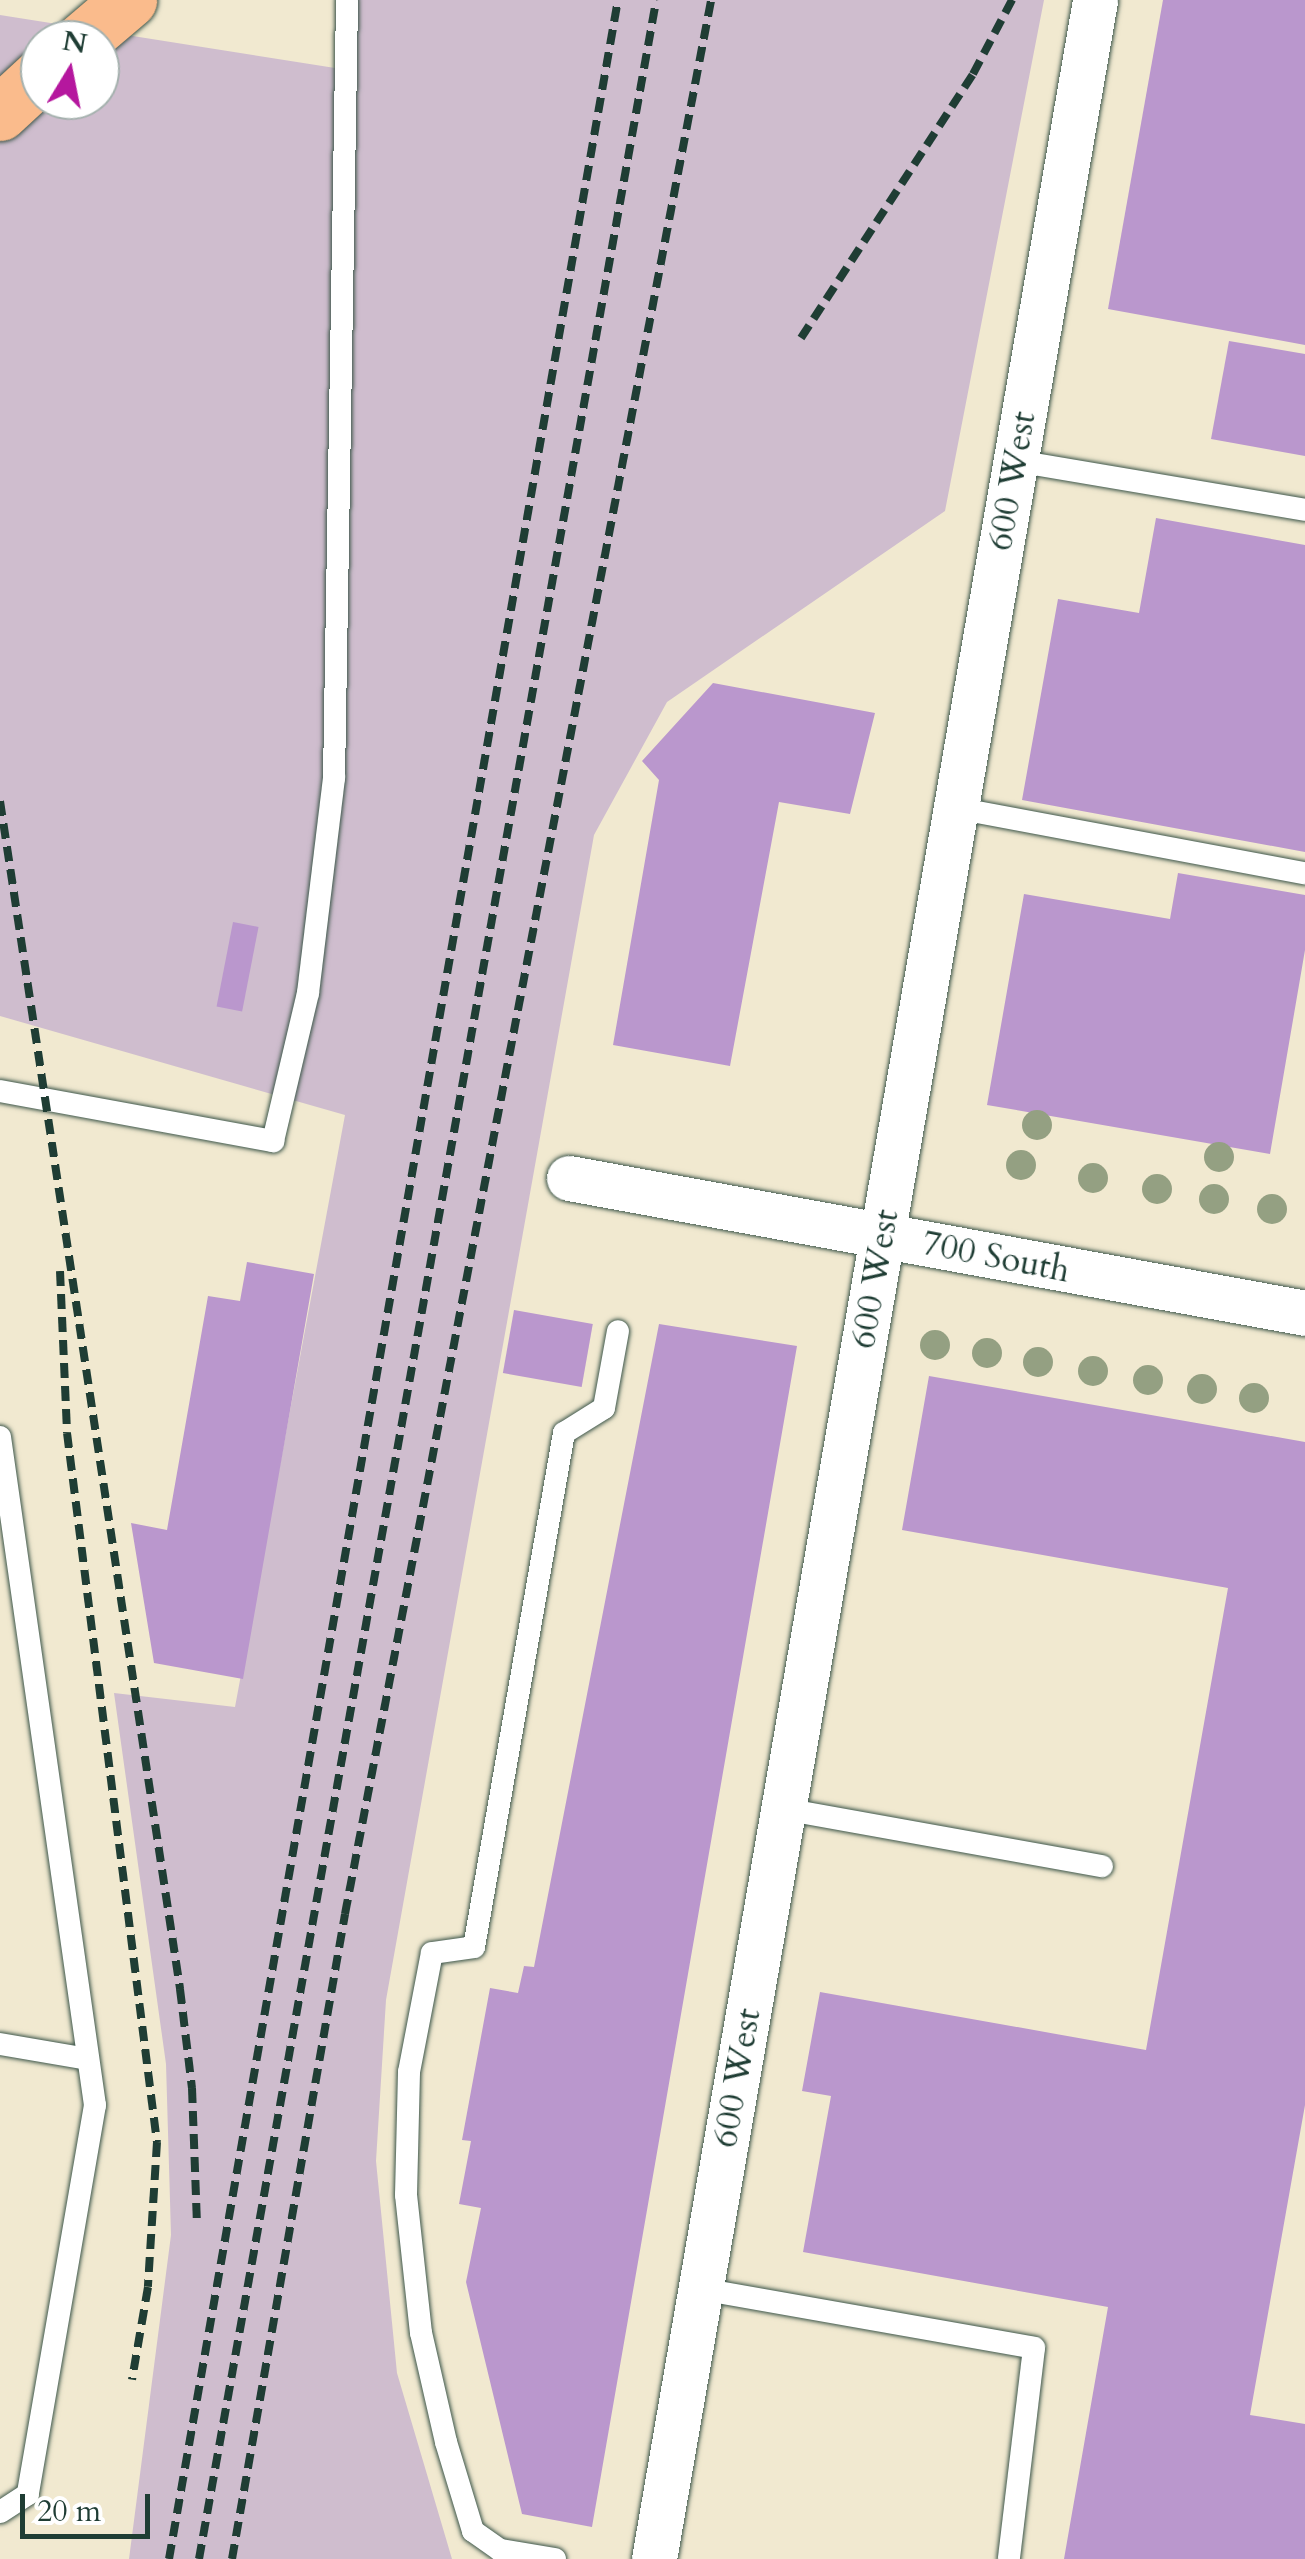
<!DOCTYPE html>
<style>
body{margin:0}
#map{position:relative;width:1305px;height:2559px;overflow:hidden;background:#f1e9d0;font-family:Cardo,serif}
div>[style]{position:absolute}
.industrial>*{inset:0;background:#cfbdce}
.building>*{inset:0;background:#ba97cd;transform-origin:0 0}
.roads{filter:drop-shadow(0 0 2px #3e574b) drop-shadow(0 0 2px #3e574b)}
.lane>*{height:22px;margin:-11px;padding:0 11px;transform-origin:11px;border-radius:11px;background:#fff}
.street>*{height:45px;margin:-22.5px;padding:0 22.5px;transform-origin:22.5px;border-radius:22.5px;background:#fff}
.highway>*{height:55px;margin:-27.5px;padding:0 27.5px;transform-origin:27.5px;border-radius:27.5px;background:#fabb8c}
.rail>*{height:8px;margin-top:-4px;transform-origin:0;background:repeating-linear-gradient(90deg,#1f3d34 0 15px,transparent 0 23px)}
.trees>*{width:30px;height:30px;margin:-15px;border-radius:50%;background:#94a082}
span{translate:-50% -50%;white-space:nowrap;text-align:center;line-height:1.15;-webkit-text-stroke:8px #fff;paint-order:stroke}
.street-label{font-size:35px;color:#1f3d34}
.north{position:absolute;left:20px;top:20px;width:100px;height:100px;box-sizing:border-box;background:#fff;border:2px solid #a5b1ae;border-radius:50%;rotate:10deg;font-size:28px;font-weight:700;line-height:40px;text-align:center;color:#1f3d34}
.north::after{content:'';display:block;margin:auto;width:35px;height:45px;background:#b5179e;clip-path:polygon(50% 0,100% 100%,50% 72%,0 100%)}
.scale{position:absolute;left:20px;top:2494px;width:130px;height:45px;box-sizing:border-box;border:5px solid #1f3d34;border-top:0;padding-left:12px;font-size:30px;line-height:35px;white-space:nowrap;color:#1f3d34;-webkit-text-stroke:8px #fff;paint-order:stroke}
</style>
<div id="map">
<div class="industrial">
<i style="clip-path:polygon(evenodd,336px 0,1044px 0,945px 511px,667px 702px,594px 835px,386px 2000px,376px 2161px,397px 2373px,452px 2559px,129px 2559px,171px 2235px,166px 2064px,114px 1693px,235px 1707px,345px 1115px,0 1016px,0 15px,335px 68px,336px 0,40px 40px,100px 40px,100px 100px,40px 100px,40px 40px)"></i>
</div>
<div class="building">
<i style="clip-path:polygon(1163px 0,1305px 0,1305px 345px,1108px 309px)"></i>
<i style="clip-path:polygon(1229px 341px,1305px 354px,1305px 456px,1211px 439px)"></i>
<i style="clip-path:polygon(1156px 518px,1305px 545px,1305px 852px,1022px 800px,1058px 599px,1139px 613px)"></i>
<i style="clip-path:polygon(713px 683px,875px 713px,850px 814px,779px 802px,730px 1066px,613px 1045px,659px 780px,642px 761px)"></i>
<i style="clip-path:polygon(1178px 873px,1305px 895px,1305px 950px,1270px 1154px,987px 1105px,1024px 894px,1170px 919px)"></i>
<i style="left:233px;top:922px;width:26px;height:86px;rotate:11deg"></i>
<i style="clip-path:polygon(247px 1262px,314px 1274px,243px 1679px,154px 1663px,131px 1523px,167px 1530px,208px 1296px,240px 1301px)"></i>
<i style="left:514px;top:1310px;width:80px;height:64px;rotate:10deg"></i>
<i style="clip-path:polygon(659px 1324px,797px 1346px,592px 2527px,522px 2514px,466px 2282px,481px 2208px,459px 2204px,471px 2141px,462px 2140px,490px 1988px,518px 1993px,524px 1966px,534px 1967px)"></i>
<i style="clip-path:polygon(929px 1376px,1305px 1442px,1305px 2105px,1250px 2415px,1305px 2424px,1305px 2559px,1064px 2559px,1108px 2307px,803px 2252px,831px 2096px,802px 2091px,820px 1992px,1146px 2050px,1228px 1588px,902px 1530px)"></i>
</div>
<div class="roads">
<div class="lane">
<i style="left:1016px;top:461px;width:293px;rotate:9.6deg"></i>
<i style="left:956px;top:808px;width:355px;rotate:10.6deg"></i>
<i style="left:0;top:1091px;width:278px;rotate:10.4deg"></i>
<i style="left:273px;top:1141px;width:152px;rotate:-76.7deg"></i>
<i style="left:308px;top:993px;width:217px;rotate:-83.1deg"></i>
<i style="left:334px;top:778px;width:778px;rotate:-89.04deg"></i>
<i style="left:0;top:1437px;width:675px;rotate:81.91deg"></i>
<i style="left:95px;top:2105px;width:395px;rotate:99.8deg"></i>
<i style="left:28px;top:2494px;width:33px;rotate:147deg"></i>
<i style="left:784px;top:1809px;width:323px;rotate:10.2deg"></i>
<i style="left:0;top:2044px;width:89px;rotate:9.7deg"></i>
<i style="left:701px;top:2289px;width:338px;rotate:10deg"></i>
<i style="left:1034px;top:2348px;width:212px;rotate:96.8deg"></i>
<i style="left:555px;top:2559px;width:56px;rotate:-170.7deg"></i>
<i style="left:500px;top:2550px;width:33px;rotate:-145deg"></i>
<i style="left:473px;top:2531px;width:93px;rotate:-106.9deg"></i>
<i style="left:446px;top:2442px;width:112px;rotate:-102.9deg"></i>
<i style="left:421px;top:2333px;width:139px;rotate:-96.2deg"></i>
<i style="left:406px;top:2195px;width:123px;rotate:-88.6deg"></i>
<i style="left:409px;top:2072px;width:121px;rotate:-79.1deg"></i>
<i style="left:432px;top:1953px;width:42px;rotate:-8.1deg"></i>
<i style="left:474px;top:1947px;width:522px;rotate:-80.07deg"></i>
<i style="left:564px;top:1433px;width:47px;rotate:-32deg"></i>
<i style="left:604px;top:1408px;width:78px;rotate:-79.7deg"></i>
</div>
<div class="street">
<i style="left:569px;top:1178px;width:748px;rotate:10.39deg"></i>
<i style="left:654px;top:2559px;width:2597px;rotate:-80.22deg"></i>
</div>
<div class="highway">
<i style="left:82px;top:40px;width:62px;rotate:-40.4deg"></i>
<i style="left:0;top:113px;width:54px;rotate:-42.8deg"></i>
</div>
</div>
<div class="rail">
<i style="left:801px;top:338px;width:315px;rotate:-56.9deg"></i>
<i style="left:973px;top:74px;width:84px;rotate:-62.2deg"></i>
<i style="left:0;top:801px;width:1202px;rotate:81.38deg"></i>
<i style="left:180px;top:1989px;width:100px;rotate:83.1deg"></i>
<i style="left:192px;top:2088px;width:138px;rotate:87.9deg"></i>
<i style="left:60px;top:1271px;width:162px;rotate:87.5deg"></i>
<i style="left:67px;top:1433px;width:715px;rotate:82.77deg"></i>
<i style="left:157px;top:2142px;width:145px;rotate:93.6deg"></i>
<i style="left:148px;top:2287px;width:94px;rotate:99.8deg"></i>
<i style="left:169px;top:2559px;width:2598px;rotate:-80.05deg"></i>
<i style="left:199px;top:2559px;width:2599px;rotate:-79.87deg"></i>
<i style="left:232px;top:2559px;width:655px;rotate:-80.06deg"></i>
<i style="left:345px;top:1914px;width:1949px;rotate:-79.17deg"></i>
</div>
<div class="trees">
<i style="left:1037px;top:1125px"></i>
<i style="left:1219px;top:1157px"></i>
<i style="left:1021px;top:1165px"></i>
<i style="left:1093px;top:1178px"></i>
<i style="left:1157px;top:1189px"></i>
<i style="left:1214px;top:1199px"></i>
<i style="left:1272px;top:1209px"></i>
<i style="left:935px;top:1345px"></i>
<i style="left:987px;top:1353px"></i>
<i style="left:1038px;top:1362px"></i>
<i style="left:1093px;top:1371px"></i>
<i style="left:1148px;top:1380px"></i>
<i style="left:1202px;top:1389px"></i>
<i style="left:1254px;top:1398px"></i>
</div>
<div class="street-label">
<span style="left:1012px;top:481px;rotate:-80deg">600 West</span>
<span style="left:996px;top:1257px;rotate:11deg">700 South</span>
<span style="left:875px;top:1279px;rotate:-80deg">600 West</span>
<span style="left:737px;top:2078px;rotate:-80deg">600 West</span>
</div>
<div class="north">N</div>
<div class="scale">20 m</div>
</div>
